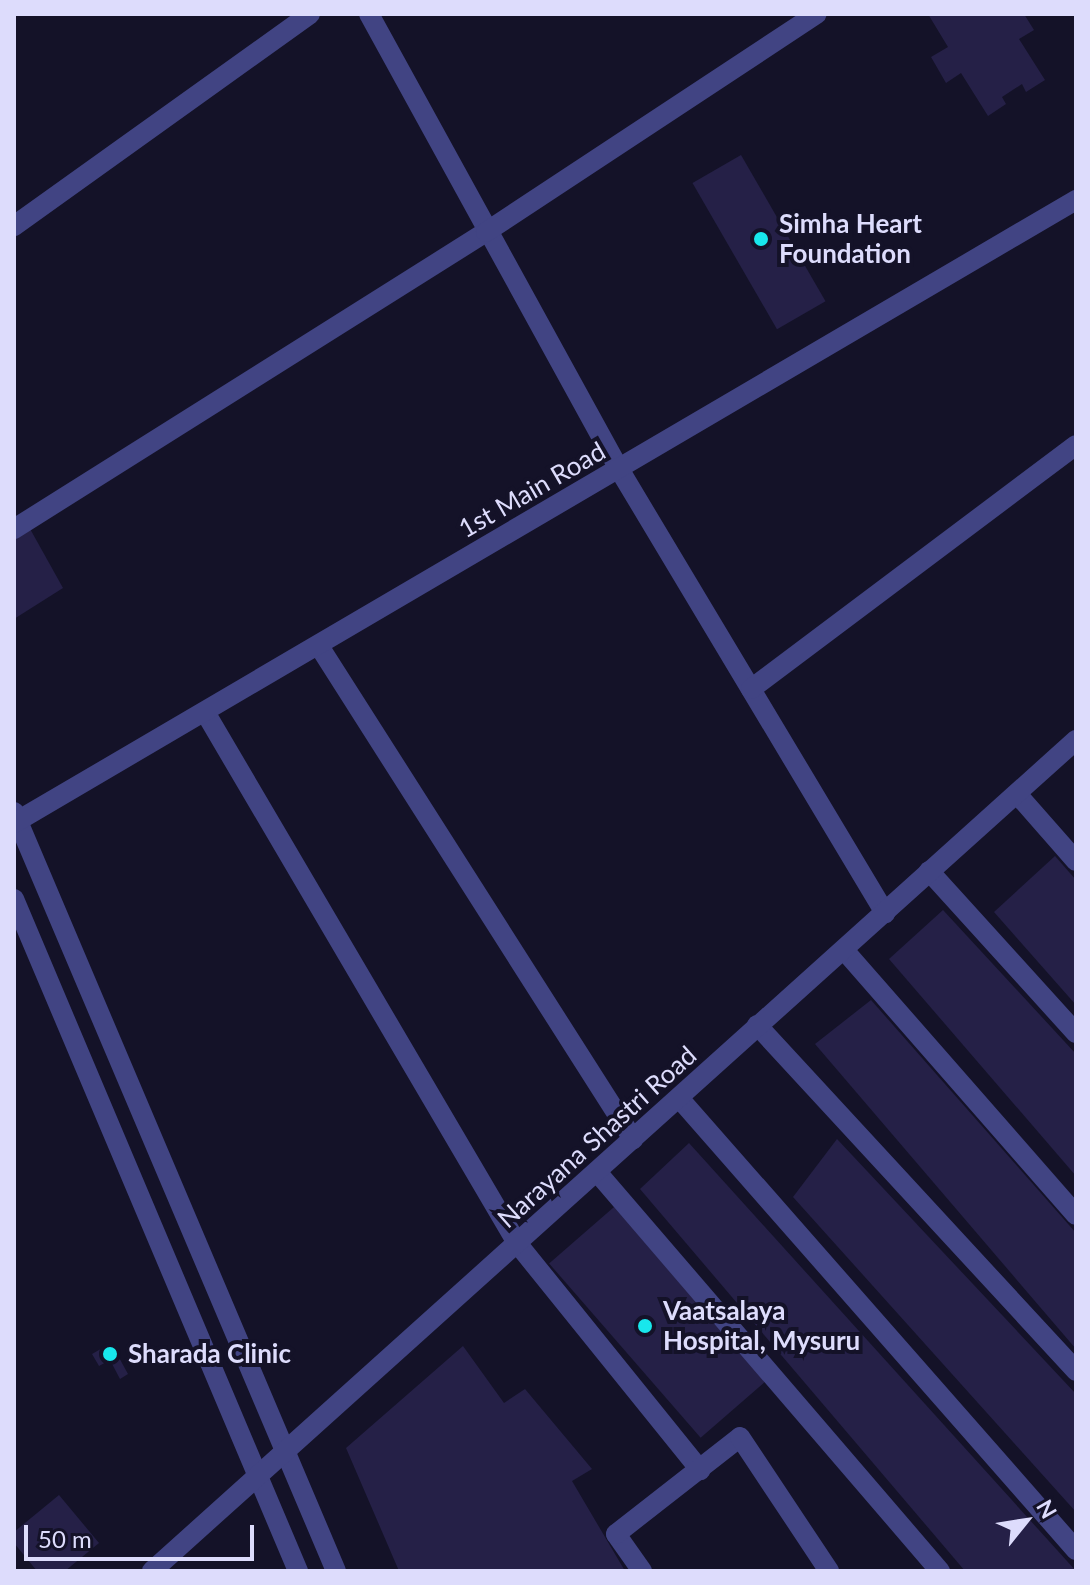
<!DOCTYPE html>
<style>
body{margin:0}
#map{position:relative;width:1090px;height:1585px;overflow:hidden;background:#141228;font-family:Lato,sans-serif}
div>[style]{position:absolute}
.building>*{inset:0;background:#252047;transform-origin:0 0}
.minor>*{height:20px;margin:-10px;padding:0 10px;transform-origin:10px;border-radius:10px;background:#414483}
.dots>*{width:22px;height:22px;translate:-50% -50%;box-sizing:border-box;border:4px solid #141228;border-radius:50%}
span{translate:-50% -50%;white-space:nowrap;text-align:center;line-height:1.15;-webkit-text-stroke:8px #141228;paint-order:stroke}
.poi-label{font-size:26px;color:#dddcfc;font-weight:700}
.left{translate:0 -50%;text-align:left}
.street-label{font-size:26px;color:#dddcfc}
.frame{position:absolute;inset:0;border:16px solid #dddcfc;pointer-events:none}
.north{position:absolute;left:986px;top:1481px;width:80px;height:80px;-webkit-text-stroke:6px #141228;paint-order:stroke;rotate:60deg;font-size:22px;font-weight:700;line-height:32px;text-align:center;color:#dddcfc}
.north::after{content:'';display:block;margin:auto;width:28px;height:36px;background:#dddcfc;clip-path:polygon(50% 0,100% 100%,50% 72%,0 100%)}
.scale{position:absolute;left:24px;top:1525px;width:230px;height:36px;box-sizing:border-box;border:4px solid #dddcfc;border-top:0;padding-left:10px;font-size:24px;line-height:28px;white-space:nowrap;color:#dddcfc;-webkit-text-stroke:6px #141228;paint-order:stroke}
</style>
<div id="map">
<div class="building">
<i style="clip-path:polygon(928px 14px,1024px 14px,1034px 30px,1019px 39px,1045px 80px,1026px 92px,1022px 84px,1002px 97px,1006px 104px,988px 116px,961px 73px,946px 83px,931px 57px,948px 47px)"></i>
<i style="left:741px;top:155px;width:169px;height:56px;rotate:60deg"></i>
<i style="clip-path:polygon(29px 527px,63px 588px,14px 619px,14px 536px)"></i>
<i style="clip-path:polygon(1055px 856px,1076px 880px,1076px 1005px,994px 912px)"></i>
<i style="clip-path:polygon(943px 910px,1076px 1054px,1076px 1176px,889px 959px)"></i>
<i style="clip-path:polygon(871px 1000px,1076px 1233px,1076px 1349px,815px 1044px)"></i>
<i style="clip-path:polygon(837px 1139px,1076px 1394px,1076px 1512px,793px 1197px)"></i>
<i style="clip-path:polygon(689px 1143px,1076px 1571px,965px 1571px,640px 1189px)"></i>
<i style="left:614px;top:1207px;width:231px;height:86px;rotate:49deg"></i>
<i style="clip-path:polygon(111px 1343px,128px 1374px,120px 1379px,110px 1360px,99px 1366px,92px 1354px)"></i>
<i style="clip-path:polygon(463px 1346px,504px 1403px,525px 1389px,592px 1469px,572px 1481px,625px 1571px,399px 1571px,346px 1448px)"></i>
<i style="clip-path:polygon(59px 1495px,99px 1543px,65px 1571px,37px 1571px,14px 1543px,14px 1532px)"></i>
</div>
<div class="minor">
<i style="left:369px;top:14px;width:519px;rotate:61.21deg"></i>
<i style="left:619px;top:469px;width:518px;rotate:59.07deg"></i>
<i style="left:14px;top:226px;width:364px;rotate:-35.6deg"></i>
<i style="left:14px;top:529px;width:558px;rotate:-32.18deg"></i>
<i style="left:486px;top:232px;width:396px;rotate:-33.4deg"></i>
<i style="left:319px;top:646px;width:585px;rotate:57.51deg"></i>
<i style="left:751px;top:689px;width:406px;rotate:-36.9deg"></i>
<i style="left:205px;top:712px;width:616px;rotate:59.56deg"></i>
<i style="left:517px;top:1243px;width:292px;rotate:51.1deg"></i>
<i style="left:1018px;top:795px;width:88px;rotate:48.7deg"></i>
<i style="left:14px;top:812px;width:824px;rotate:67.01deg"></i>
<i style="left:14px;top:823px;width:1231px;rotate:-30.4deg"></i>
<i style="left:929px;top:871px;width:219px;rotate:47.8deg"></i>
<i style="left:14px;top:899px;width:730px;rotate:67.09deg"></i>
<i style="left:844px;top:950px;width:352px;rotate:48.8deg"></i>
<i style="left:757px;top:1025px;width:471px;rotate:47.3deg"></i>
<i style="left:679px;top:1098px;width:602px;rotate:48.71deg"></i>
<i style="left:597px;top:1172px;width:526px;rotate:49.32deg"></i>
<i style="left:152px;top:1571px;width:1243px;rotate:-41.97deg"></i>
<i style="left:642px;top:1571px;width:45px;rotate:-125.1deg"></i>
<i style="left:616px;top:1534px;width:157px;rotate:-38deg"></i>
<i style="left:740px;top:1437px;width:161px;rotate:56.4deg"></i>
</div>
<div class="dots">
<i style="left:761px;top:239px;background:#18e7ec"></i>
<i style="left:645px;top:1326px;background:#18e7ec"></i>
<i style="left:110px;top:1354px;background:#18e7ec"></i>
</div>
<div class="poi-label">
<span class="left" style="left:779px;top:239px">Simha Heart<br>Foundation</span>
<span class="left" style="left:663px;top:1326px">Vaatsalaya<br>Hospital, Mysuru</span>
<span class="left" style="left:128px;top:1354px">Sharada Clinic</span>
</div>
<div class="street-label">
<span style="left:532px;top:490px;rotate:-30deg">1st Main Road</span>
<span style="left:597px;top:1137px;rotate:-42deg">Narayana Shastri Road</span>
</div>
<div class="frame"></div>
<div class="north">N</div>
<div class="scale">50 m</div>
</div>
